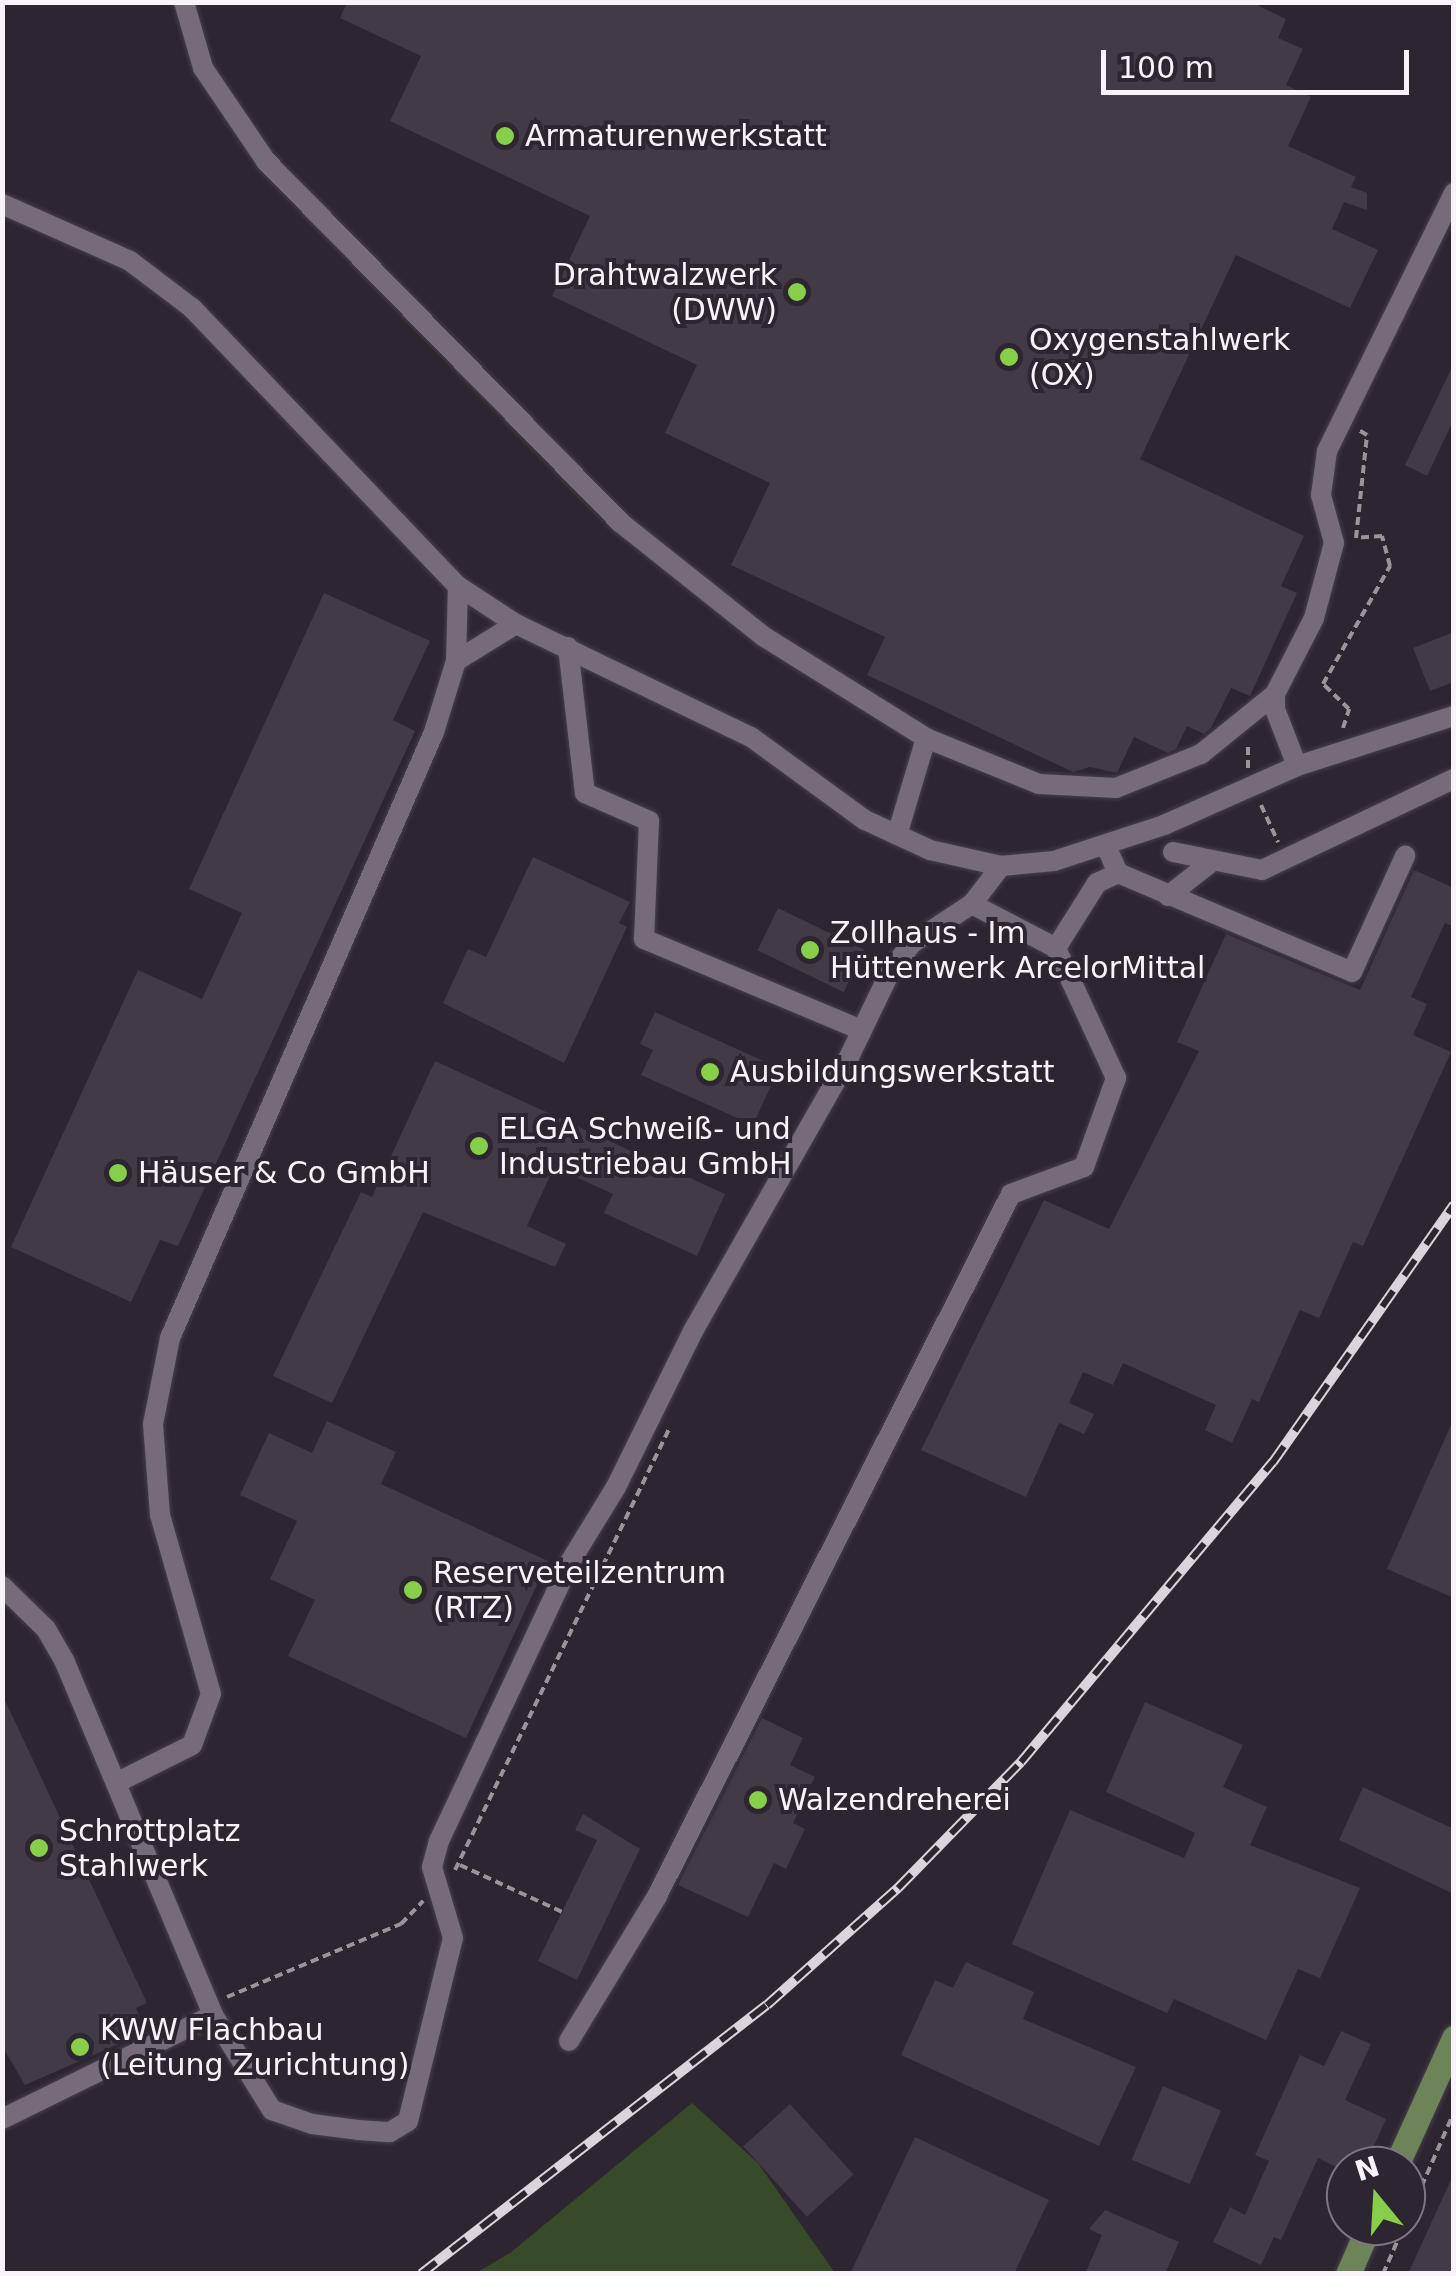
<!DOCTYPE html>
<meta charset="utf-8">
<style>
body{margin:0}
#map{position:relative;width:1456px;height:2276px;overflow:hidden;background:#2d2530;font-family:"DejaVu Sans",sans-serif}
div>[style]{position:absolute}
.green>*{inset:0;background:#374a2a}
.building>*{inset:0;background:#423a46;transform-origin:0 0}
.path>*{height:4px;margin-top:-2px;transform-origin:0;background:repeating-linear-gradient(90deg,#9b949d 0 8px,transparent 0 13px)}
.roads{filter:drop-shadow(0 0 2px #47404a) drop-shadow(0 0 2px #47404a)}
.minor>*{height:20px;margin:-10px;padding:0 10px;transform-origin:10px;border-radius:10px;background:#756b79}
.major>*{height:25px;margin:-12.5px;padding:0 12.5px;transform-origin:12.5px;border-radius:12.5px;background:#6c8457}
.rail>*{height:10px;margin-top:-5px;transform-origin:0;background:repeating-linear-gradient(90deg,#2d2530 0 19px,#dad4dc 0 38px);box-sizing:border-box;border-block:2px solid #dad4dc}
.dots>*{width:28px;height:28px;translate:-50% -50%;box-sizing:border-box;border:5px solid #2d2530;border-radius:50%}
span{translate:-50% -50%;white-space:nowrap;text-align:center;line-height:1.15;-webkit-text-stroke:8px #2d2530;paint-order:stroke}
.poi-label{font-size:30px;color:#f8f2fa}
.left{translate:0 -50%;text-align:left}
.right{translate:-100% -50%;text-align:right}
.frame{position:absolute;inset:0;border:5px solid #f8f2fa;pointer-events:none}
.north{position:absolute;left:1326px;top:2146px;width:100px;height:100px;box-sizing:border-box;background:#2d2530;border:2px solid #7e7781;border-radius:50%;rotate:342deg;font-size:28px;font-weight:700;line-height:40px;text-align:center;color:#f8f2fa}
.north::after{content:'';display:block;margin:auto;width:35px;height:45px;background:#87cf4a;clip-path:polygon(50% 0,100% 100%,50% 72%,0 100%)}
.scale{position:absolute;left:1101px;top:50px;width:308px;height:45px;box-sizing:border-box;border:5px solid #f8f2fa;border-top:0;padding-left:12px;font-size:30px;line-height:35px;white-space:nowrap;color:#f8f2fa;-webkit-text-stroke:8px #2d2530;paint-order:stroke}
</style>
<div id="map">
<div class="green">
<i style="clip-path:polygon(692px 2103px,758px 2163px,835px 2273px,474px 2274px,510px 2253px)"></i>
</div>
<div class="building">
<i style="clip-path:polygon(347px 2px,1251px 2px,1286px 19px,1278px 38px,1303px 49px,1286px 85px,1311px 97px,1288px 146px,1356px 177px,1351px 187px,1367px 193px,1367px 210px,1344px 202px,1332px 229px,1378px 250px,1350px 308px,1236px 255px,1140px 459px,1304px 536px,1281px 586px,1297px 593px,1250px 696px,1231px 688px,1211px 728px,1204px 734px,1187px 726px,1176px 749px,1168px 753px,1134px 737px,1117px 773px,1090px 767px,1073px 772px,867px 675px,885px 637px,731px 565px,770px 483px,665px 433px,697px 365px,552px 296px,590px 216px,390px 121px,421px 56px,340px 18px)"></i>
<i style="clip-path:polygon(1454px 363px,1454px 419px,1427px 476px,1405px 465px)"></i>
<i style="clip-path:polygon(324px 593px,430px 641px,393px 720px,415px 731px,178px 1246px,160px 1240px,131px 1302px,11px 1247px,138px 970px,202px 999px,242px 913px,189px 889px)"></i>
<i style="clip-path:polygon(1454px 632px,1454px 682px,1430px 691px,1413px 648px)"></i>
<i style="clip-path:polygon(533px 857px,630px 902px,619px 923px,627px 927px,564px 1063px,443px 1003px,468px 949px,486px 957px)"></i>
<i style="clip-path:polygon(1414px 870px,1454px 888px,1454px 927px,1445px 923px,1411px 997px,1427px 1004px,1413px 1035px,1451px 1052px,1363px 1246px,1353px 1242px,1319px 1318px,1300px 1310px,1259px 1402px,1252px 1399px,1232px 1443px,1205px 1430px,1216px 1405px,1123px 1363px,1113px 1385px,1083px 1372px,1069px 1403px,1094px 1414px,1084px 1434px,1059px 1423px,1026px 1497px,921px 1450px,1044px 1200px,1109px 1229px,1199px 1051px,1177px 1042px,1226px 934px,1360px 990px)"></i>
<i style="left:778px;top:908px;width:96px;height:47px;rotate:26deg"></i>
<i style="clip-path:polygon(655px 1012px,779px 1068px,753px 1125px,641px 1075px,653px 1050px,640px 1044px)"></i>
<i style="clip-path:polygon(435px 1061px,725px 1194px,697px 1256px,604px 1213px,613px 1194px,554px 1167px,527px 1226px,566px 1244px,555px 1267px,423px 1212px,332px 1403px,273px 1376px,361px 1192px,372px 1197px)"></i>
<i style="clip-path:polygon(1454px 1418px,1454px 1598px,1387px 1569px)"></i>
<i style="clip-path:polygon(327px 1421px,396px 1452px,381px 1484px,548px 1561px,466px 1738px,288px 1656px,315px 1600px,270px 1579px,297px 1521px,240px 1495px,269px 1433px,312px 1453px)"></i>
<i style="clip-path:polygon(2px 1694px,147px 2003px,136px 2008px,146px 2032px,25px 2085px,2px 2046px)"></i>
<i style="clip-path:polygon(1145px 1702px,1243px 1745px,1223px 1787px,1267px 1807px,1250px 1845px,1360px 1888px,1320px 1978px,1298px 1969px,1266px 2040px,1174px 1999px,1167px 2013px,1012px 1944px,1070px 1810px,1184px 1858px,1195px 1833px,1106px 1792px)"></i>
<i style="clip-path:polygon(762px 1718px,803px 1738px,790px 1765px,815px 1777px,793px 1823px,805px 1829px,786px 1869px,774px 1863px,748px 1917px,678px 1885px)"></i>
<i style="clip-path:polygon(1363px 1787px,1454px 1829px,1454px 1894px,1339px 1840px)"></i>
<i style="clip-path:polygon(583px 1814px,640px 1849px,577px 1980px,538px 1961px,597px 1840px,575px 1830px)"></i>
<i style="clip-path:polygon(966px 1962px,1034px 1992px,1023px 2019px,1136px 2067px,1099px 2146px,901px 2055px,935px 1980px,953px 1988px)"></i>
<i style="clip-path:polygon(1341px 2031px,1371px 2044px,1345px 2100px,1386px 2119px,1365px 2166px,1346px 2166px,1346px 2172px,1318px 2158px,1281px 2240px,1274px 2237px,1261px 2265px,1213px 2242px,1230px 2207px,1245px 2215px,1269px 2161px,1255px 2155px,1300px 2055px,1324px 2066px)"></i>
<i style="left:1163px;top:2086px;width:63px;height:80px;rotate:23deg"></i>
<i style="left:790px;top:2104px;width:95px;height:63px;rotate:48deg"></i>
<i style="clip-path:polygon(915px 2137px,1049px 2200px,1014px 2274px,850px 2274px)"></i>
<i style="clip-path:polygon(1454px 2173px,1454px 2274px,1408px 2274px)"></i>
<i style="clip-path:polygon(1105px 2210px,1179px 2242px,1165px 2274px,1085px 2274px,1102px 2235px,1089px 2229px)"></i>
</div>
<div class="path">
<i style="left:1343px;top:728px;width:20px;rotate:-72deg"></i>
<i style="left:1349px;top:709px;width:36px;rotate:-136deg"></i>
<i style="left:1323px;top:684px;width:136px;rotate:-60.4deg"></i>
<i style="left:1390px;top:566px;width:31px;rotate:-105deg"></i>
<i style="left:1382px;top:536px;width:26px;rotate:176deg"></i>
<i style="left:1356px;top:538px;width:104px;rotate:-83.9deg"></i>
<i style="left:1367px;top:435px;width:12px;rotate:-149deg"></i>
<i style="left:1248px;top:768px;width:25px;rotate:-90deg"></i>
<i style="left:1261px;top:805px;width:41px;rotate:65.3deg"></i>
<i style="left:460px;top:1865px;width:112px;rotate:24.7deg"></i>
<i style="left:455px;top:1870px;width:490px;rotate:-64.1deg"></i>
<i style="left:227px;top:1997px;width:189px;rotate:-22.8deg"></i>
<i style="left:401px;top:1924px;width:32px;rotate:-46deg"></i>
<i style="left:1406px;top:2222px;width:120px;rotate:-66.4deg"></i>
<i style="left:1383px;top:2274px;width:52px;rotate:-66.4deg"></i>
</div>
<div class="roads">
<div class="minor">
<i style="left:184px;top:2px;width:69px;rotate:73.9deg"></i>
<i style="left:203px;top:68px;width:112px;rotate:55.9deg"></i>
<i style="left:266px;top:161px;width:507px;rotate:45.56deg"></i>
<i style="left:621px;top:523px;width:181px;rotate:38.5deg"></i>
<i style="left:763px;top:636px;width:192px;rotate:32deg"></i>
<i style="left:926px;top:738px;width:101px;rotate:106.6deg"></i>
<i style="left:2px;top:204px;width:140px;rotate:24deg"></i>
<i style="left:130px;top:261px;width:78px;rotate:37.2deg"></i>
<i style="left:192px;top:308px;width:385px;rotate:46.3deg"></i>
<i style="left:458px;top:586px;width:69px;rotate:33.2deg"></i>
<i style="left:516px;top:624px;width:261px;rotate:25.7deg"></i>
<i style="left:751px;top:737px;width:141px;rotate:36.1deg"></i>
<i style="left:865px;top:820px;width:72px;rotate:24.8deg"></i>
<i style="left:930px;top:850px;width:73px;rotate:12.7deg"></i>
<i style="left:1001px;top:866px;width:53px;rotate:-5.4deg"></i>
<i style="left:1054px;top:861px;width:116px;rotate:-18.1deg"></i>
<i style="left:1164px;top:825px;width:145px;rotate:-23.9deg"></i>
<i style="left:1297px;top:766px;width:165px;rotate:-17.7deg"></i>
<i style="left:568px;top:647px;width:147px;rotate:83.4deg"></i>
<i style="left:585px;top:793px;width:70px;rotate:23.6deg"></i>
<i style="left:649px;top:821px;width:118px;rotate:92.4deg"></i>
<i style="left:644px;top:939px;width:236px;rotate:22.7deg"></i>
<i style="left:456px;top:661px;width:75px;rotate:-88.5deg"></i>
<i style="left:1275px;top:694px;width:15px;rotate:90deg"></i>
<i style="left:1275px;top:709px;width:61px;rotate:68.9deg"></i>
<i style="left:926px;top:738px;width:122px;rotate:22.2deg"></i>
<i style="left:1039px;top:784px;width:77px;rotate:3deg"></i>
<i style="left:1116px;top:788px;width:92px;rotate:-21.8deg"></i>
<i style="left:1201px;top:754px;width:95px;rotate:-39deg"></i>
<i style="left:1275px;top:694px;width:85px;rotate:-62.8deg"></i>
<i style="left:1314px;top:618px;width:78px;rotate:-75.1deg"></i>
<i style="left:1334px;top:543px;width:50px;rotate:-105.2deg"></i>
<i style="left:1321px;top:495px;width:44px;rotate:-82.2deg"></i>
<i style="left:1327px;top:451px;width:288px;rotate:-63.8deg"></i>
<i style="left:1106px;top:846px;width:30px;rotate:66deg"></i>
<i style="left:1118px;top:873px;width:254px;rotate:22.9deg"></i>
<i style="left:1352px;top:972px;width:128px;rotate:-65.4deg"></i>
<i style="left:1173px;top:852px;width:91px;rotate:11.4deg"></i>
<i style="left:1262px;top:870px;width:212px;rotate:-25.4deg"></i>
<i style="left:1168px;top:896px;width:52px;rotate:-38deg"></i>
<i style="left:1056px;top:948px;width:77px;rotate:-57.8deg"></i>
<i style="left:1097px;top:883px;width:23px;rotate:-25deg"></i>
<i style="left:2px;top:1586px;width:62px;rotate:44.3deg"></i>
<i style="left:46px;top:1629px;width:36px;rotate:60deg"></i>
<i style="left:64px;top:1660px;width:385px;rotate:67.2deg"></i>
<i style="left:213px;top:2015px;width:112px;rotate:58.2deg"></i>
<i style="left:272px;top:2110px;width:42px;rotate:19.3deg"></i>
<i style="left:312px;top:2124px;width:46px;rotate:7.4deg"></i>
<i style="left:358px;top:2130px;width:32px;rotate:4deg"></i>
<i style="left:390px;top:2132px;width:21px;rotate:-31deg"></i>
<i style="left:408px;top:2121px;width:188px;rotate:-76.2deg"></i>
<i style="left:453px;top:1938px;width:74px;rotate:-106.5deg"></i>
<i style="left:432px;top:1867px;width:27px;rotate:-75deg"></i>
<i style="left:439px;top:1841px;width:308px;rotate:-64.8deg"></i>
<i style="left:570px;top:1562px;width:88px;rotate:-58.5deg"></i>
<i style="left:616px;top:1487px;width:174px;rotate:-63.7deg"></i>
<i style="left:693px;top:1331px;width:315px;rotate:-60.3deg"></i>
<i style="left:849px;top:1057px;width:97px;rotate:-64.2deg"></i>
<i style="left:891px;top:970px;width:33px;rotate:-52deg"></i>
<i style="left:911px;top:944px;width:73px;rotate:-33.3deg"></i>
<i style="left:972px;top:904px;width:48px;rotate:-52.7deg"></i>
<i style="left:116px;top:1783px;width:85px;rotate:-26.6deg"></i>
<i style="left:192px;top:1745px;width:54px;rotate:-69.6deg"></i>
<i style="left:211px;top:1694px;width:186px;rotate:-105.9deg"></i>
<i style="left:160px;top:1515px;width:91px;rotate:-94.4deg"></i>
<i style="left:153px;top:1424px;width:88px;rotate:-78.8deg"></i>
<i style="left:170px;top:1338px;width:661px;rotate:-66.46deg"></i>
<i style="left:434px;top:732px;width:74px;rotate:-72.8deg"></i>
<i style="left:456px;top:661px;width:70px;rotate:-31.7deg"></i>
<i style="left:569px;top:2041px;width:170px;rotate:-58.7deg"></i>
<i style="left:657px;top:1896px;width:786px;rotate:-63.24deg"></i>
<i style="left:1011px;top:1194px;width:78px;rotate:-20.3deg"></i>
<i style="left:1084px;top:1167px;width:95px;rotate:-70.2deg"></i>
<i style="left:1116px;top:1078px;width:143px;rotate:-114.8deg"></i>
<i style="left:1056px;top:948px;width:95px;rotate:-152.4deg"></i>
<i style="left:2px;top:2119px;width:235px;rotate:-26.2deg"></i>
</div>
<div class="major">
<i style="left:1396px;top:2166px;width:141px;rotate:-65.6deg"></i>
<i style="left:1348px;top:2274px;width:52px;rotate:-66.4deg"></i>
</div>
</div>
<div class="rail">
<i style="left:421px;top:2274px;width:438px;rotate:-37.9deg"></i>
<i style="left:767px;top:2005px;width:176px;rotate:-41.8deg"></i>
<i style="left:898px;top:1888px;width:176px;rotate:-45.7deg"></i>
<i style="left:1021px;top:1762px;width:392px;rotate:-50deg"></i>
<i style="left:1273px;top:1462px;width:315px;rotate:-54.9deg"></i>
</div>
<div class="dots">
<i style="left:505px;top:136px;background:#87cf4a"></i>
<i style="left:797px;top:292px;background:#87cf4a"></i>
<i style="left:1009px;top:357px;background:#87cf4a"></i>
<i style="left:810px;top:950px;background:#87cf4a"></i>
<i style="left:710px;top:1072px;background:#87cf4a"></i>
<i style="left:479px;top:1146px;background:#87cf4a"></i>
<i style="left:118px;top:1173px;background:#87cf4a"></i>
<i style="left:413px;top:1590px;background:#87cf4a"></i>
<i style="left:758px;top:1800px;background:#87cf4a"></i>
<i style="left:39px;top:1848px;background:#87cf4a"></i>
<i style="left:80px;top:2047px;background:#87cf4a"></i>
</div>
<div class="poi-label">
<span class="left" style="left:525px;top:136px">Armaturenwerkstatt</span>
<span class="right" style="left:777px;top:292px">Drahtwalzwerk<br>(DWW)</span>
<span class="left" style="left:1029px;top:357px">Oxygenstahlwerk<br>(OX)</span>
<span class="left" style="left:830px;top:950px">Zollhaus - Im<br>Hüttenwerk ArcelorMittal</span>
<span class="left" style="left:730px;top:1072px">Ausbildungswerkstatt</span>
<span class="left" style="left:499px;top:1146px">ELGA Schweiß- und<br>Industriebau GmbH</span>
<span class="left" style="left:138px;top:1173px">Häuser &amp; Co GmbH</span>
<span class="left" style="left:433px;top:1590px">Reserveteilzentrum<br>(RTZ)</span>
<span class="left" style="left:778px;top:1800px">Walzendreherei</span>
<span class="left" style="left:59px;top:1848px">Schrottplatz<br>Stahlwerk</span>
<span class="left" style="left:100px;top:2047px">KWW Flachbau<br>(Leitung Zurichtung)</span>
</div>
<div class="frame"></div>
<div class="north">N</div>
<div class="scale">100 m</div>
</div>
